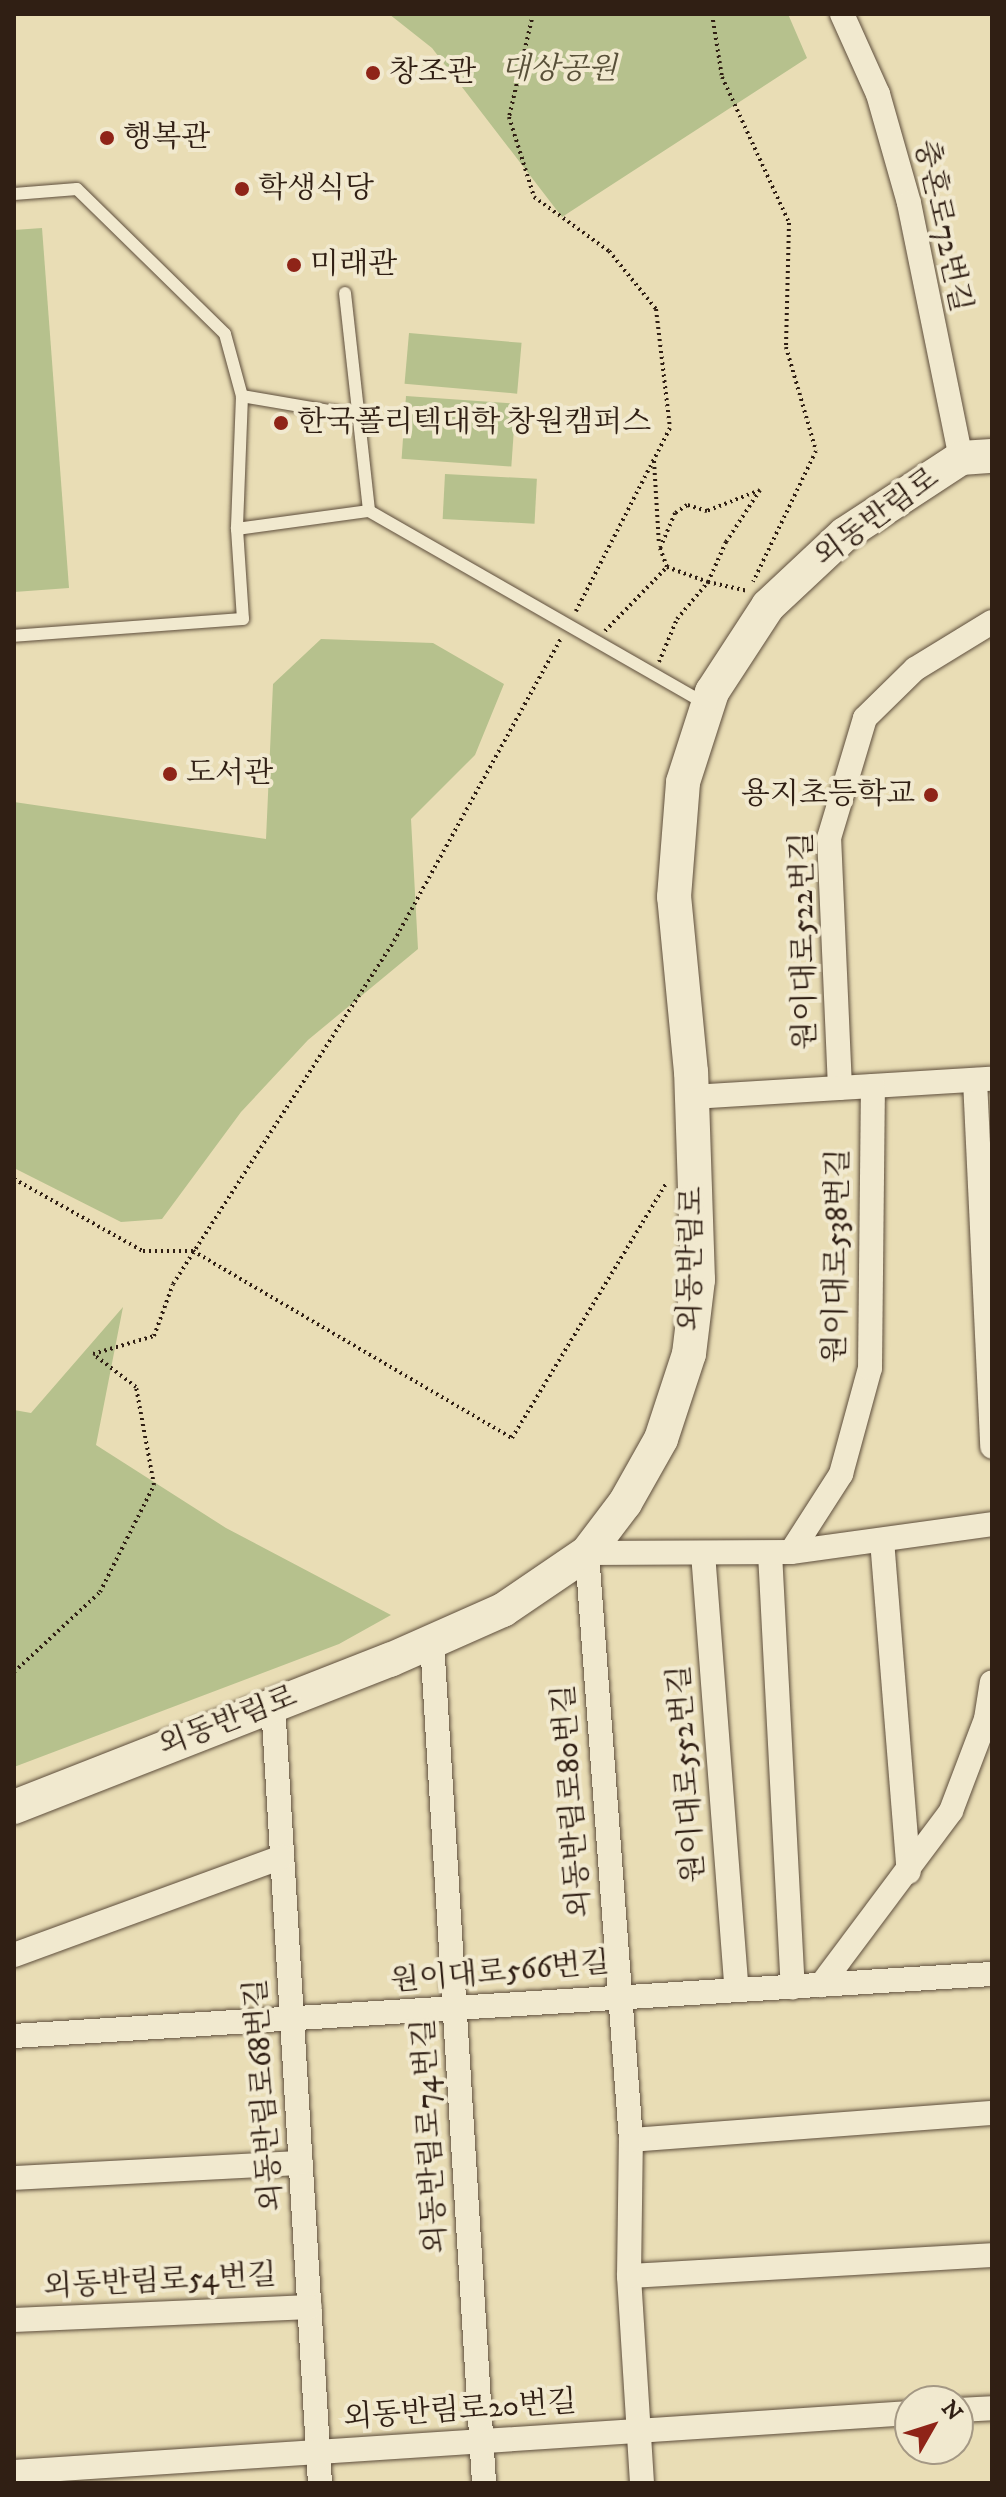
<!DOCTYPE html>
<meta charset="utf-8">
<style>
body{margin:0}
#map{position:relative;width:1006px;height:2497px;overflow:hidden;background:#e9ddb5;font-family:"IM FELL DW Pica","Noto Serif KR",serif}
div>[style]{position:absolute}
.green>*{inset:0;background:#b6c18d;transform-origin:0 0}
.path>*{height:4px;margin-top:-2px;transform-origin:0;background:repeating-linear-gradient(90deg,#301f14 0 2px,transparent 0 6px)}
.roads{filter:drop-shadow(0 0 2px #5e4e3c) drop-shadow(0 0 2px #5e4e3c)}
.service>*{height:12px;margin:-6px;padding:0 6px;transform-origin:6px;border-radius:6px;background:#f1e9cf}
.minor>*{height:24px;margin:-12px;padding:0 12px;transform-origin:12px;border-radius:12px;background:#f1e9cf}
.secondary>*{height:34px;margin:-17px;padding:0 17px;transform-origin:17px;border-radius:17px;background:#f1e9cf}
.dots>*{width:22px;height:22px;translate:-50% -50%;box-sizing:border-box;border:4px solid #f1e9cf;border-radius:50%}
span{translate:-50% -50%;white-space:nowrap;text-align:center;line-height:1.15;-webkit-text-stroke:8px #f1e9cf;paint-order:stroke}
.park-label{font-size:30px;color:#585038;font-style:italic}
.poi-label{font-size:30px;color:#301f14}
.left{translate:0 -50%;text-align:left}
.right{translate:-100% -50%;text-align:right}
.street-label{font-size:30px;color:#301f14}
.frame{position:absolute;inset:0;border:16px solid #301f14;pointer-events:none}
.north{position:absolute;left:894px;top:2385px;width:80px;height:80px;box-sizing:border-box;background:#f1e9cf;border:2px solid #a49884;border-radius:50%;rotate:51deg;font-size:22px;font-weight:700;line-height:32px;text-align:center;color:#301f14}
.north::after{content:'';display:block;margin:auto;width:28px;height:36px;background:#8f2418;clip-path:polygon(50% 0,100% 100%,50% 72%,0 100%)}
</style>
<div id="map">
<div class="green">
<i style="clip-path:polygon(389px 14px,788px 14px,807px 58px,562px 217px,432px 48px)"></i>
<i style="clip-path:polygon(42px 228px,69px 588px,14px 592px,14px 230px)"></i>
<i style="left:409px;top:333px;width:113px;height:51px;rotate:5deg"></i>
<i style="left:406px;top:396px;width:110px;height:63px;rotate:4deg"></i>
<i style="left:445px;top:474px;width:92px;height:45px;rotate:3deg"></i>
<i style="clip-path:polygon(321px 639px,433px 643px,504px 684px,475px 755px,411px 819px,418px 949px,308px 1040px,241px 1112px,162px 1219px,121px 1222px,14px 1168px,14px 802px,266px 839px,273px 684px)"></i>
<i style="clip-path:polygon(123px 1307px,96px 1445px,226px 1528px,391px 1615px,339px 1644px,14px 1767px,14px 1410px,31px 1413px)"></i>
</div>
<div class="path">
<i style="left:533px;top:14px;width:106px;rotate:103.1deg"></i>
<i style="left:509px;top:117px;width:84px;rotate:72.6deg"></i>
<i style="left:534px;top:197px;width:92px;rotate:35.8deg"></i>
<i style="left:609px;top:251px;width:75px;rotate:51deg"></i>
<i style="left:656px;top:309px;width:120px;rotate:83.3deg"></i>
<i style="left:670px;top:428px;width:206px;rotate:117.2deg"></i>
<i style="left:712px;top:14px;width:64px;rotate:81deg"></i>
<i style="left:722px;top:77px;width:161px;rotate:65.3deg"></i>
<i style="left:789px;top:223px;width:124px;rotate:91.4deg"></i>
<i style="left:786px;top:347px;width:108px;rotate:73.9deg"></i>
<i style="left:816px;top:451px;width:145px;rotate:115.7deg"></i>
<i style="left:654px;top:461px;width:83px;rotate:86.6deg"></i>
<i style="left:605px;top:631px;width:89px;rotate:-45.9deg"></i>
<i style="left:667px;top:567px;width:44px;rotate:20.1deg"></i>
<i style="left:708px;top:582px;width:44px;rotate:-65.8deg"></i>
<i style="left:726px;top:542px;width:62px;rotate:-56.8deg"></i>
<i style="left:760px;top:490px;width:57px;rotate:158.4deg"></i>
<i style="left:707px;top:511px;width:21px;rotate:-163deg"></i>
<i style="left:687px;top:505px;width:14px;rotate:146deg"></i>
<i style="left:675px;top:513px;width:38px;rotate:113deg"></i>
<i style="left:660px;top:548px;width:20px;rotate:70deg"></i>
<i style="left:659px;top:662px;width:47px;rotate:-67.3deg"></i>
<i style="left:677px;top:619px;width:48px;rotate:-50deg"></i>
<i style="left:708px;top:582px;width:41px;rotate:12.7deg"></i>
<i style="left:14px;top:1179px;width:148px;rotate:29.2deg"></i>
<i style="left:143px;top:1251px;width:50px"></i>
<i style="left:193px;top:1251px;width:370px;rotate:30.4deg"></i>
<i style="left:512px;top:1438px;width:299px;rotate:-58.8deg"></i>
<i style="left:14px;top:1672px;width:117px;rotate:-42.9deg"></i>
<i style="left:100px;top:1592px;width:120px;rotate:-63.2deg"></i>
<i style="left:154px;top:1485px;width:100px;rotate:-100.4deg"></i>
<i style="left:136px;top:1387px;width:54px;rotate:-142.5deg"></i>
<i style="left:93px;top:1354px;width:64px;rotate:-16.4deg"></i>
<i style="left:154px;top:1336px;width:55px;rotate:-69.9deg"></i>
<i style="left:173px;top:1284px;width:408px;rotate:-57.2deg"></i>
<i style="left:394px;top:941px;width:347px;rotate:-61.1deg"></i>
</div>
<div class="roads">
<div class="service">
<i style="left:14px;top:194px;width:63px;rotate:-4.5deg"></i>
<i style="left:77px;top:189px;width:207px;rotate:44.4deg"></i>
<i style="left:225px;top:334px;width:64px;rotate:74.7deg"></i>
<i style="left:242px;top:396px;width:133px;rotate:92.2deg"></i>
<i style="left:237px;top:529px;width:90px;rotate:86.2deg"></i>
<i style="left:243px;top:619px;width:230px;rotate:175.8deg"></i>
<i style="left:345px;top:293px;width:219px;rotate:83.7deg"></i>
<i style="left:242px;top:396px;width:119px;rotate:9.7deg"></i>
<i style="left:237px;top:529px;width:133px;rotate:-7.8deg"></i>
<i style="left:369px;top:511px;width:374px;rotate:29.8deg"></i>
</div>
<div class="minor">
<i style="left:842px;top:14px;width:88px;rotate:65.8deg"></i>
<i style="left:878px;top:94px;width:113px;rotate:74.1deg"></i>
<i style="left:909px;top:203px;width:260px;rotate:78.5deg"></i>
<i style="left:975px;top:1080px;width:367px;rotate:87.3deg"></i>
<i style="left:840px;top:1088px;width:250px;rotate:-92.5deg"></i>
<i style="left:829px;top:838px;width:125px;rotate:-73.3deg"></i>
<i style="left:865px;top:718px;width:70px;rotate:-44.4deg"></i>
<i style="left:915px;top:669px;width:90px;rotate:-31.4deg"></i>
<i style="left:692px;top:1097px;width:299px;rotate:-3.5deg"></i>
<i style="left:882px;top:1540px;width:333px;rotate:85.4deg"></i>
<i style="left:791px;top:1552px;width:93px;rotate:-57.3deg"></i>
<i style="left:841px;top:1474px;width:110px;rotate:-74.7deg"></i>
<i style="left:870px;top:1368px;width:282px;rotate:-89.4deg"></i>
<i style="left:703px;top:1553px;width:438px;rotate:85.6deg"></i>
<i style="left:770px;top:1553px;width:435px;rotate:87deg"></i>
<i style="left:432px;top:1642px;width:843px;rotate:86.46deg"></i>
<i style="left:273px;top:1704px;width:780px;rotate:86.55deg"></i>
<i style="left:14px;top:1955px;width:285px;rotate:-20.1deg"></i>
<i style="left:821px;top:1985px;width:217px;rotate:-53.2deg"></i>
<i style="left:951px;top:1811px;width:98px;rotate:-69.2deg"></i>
<i style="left:986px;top:1719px;width:37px;rotate:-81deg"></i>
<i style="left:14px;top:2036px;width:980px;rotate:-3.63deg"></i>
<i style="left:631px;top:2140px;width:362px;rotate:-4.3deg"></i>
<i style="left:14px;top:2178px;width:287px;rotate:-3deg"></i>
<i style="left:629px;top:2276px;width:364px;rotate:-3.3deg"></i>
<i style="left:14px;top:2320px;width:296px;rotate:-2.5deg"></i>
<i style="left:958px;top:2410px;width:34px;rotate:-3deg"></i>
<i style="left:14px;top:2472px;width:898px;rotate:-3.77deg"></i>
<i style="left:642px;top:2483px;width:207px;rotate:-93.6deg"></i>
<i style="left:629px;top:2276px;width:136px;rotate:-89.2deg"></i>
<i style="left:631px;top:2140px;width:589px;rotate:-94.29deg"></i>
<i style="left:587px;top:1553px;width:204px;rotate:-0.3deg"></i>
<i style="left:791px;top:1552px;width:203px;rotate:-7.9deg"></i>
</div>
<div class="secondary">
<i style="left:14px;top:1807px;width:404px;rotate:-21.4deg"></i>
<i style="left:390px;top:1660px;width:124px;rotate:-23.9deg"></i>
<i style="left:503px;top:1610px;width:102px;rotate:-34.2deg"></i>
<i style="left:587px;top:1553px;width:63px;rotate:-52.8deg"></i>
<i style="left:625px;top:1503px;width:73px;rotate:-60.6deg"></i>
<i style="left:661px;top:1439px;width:89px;rotate:-71.8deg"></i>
<i style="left:689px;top:1354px;width:75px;rotate:-83.1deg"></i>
<i style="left:698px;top:1280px;width:208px;rotate:-91.9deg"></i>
<i style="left:691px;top:1072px;width:176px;rotate:-95.5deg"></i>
<i style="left:674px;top:897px;width:115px;rotate:-85.5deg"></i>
<i style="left:683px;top:782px;width:95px;rotate:-72.1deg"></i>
<i style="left:712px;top:692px;width:103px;rotate:-56.9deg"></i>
<i style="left:768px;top:606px;width:105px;rotate:-43.1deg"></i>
<i style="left:845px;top:534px;width:139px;rotate:-33.2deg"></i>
<i style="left:961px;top:458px;width:31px;rotate:-4deg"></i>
</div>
</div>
<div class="dots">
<i style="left:373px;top:73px;background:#8f2418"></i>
<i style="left:107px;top:138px;background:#8f2418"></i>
<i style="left:242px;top:189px;background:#8f2418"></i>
<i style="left:294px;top:265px;background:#8f2418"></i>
<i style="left:281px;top:423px;background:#8f2418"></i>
<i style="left:170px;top:774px;background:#8f2418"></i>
<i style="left:931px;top:795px;background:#8f2418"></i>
</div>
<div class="park-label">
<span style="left:559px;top:70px">대상공원</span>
</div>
<div class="poi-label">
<span class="left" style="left:389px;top:73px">창조관</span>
<span class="left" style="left:123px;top:138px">행복관</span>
<span class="left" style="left:258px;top:189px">학생식당</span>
<span class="left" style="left:310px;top:265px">미래관</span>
<span class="left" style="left:297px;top:423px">한국폴리텍대학 창원캠퍼스</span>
<span class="left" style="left:186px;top:774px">도서관</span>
<span class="right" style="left:915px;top:795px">용지초등학교</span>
</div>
<div class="street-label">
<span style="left:942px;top:226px;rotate:78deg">충혼로72번길</span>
<span style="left:877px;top:518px;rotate:-36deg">외동반림로</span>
<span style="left:805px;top:941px;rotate:-91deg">원이대로522번길</span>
<span style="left:838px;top:1256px;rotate:-89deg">원이대로538번길</span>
<span style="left:692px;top:1259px;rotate:-89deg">외동반림로</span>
<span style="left:228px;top:1722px;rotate:-21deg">외동반림로</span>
<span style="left:688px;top:1774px;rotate:-94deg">원이대로552번길</span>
<span style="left:573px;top:1801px;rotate:-94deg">외동반림로80번길</span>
<span style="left:500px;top:1973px;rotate:-5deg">원이대로566번길</span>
<span style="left:265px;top:2095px;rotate:-94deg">외동반림로68번길</span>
<span style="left:431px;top:2136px;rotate:-93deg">외동반림로74번길</span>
<span style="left:160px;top:2282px;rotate:-3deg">외동반림로54번길</span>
<span style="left:460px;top:2411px;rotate:-4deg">외동반림로20번길</span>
</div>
<div class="frame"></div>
<div class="north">N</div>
</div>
